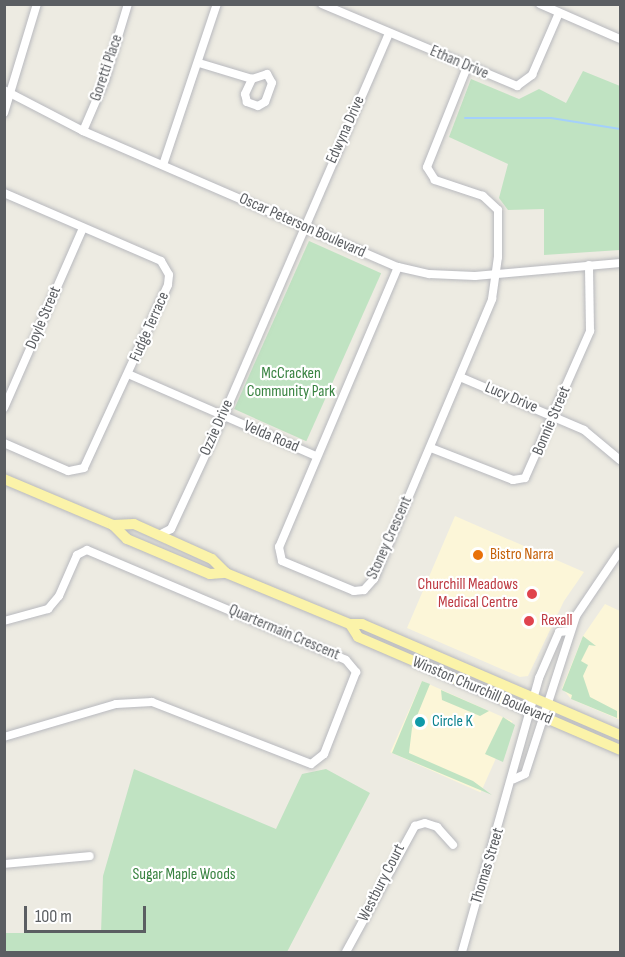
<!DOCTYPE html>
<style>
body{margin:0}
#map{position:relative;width:625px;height:957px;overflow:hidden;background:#edebe2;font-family:"Sofia Sans Condensed",sans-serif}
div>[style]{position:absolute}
.commercial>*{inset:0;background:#fcf6d8;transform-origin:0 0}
.green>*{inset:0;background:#c0e3c2;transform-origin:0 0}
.stream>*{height:2px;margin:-1px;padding:0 1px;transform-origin:1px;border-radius:1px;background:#a4d0fb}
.roads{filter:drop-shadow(0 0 2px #b8b9be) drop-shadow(0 0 2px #b8b9be)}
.minor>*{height:8px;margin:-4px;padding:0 4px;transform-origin:4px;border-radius:4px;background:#fff}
.major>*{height:10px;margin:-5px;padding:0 5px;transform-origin:5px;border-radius:5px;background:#fbf3a9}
.dots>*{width:16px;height:16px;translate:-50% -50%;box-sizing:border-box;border:3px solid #fff;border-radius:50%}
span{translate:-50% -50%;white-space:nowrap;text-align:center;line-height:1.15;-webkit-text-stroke:4.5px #fff;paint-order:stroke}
.street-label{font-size:16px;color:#5b5e62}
.park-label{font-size:16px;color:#398341}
.food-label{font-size:16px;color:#c56008}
.left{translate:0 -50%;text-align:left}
.health-label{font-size:16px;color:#be3a42}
.right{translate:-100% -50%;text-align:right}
.culture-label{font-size:16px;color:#0d838f}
.frame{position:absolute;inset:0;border:6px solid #5b5e62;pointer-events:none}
.scale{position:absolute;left:24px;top:906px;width:122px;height:27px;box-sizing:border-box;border:3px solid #5b5e62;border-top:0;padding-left:8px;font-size:18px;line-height:21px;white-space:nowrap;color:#5b5e62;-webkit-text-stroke:4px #fff;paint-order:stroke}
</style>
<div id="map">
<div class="commercial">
<i style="clip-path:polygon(455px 516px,584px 572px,564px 601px,528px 676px,520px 677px,407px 628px)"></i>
<i style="clip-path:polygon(605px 604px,620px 611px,620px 720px,571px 699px,562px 688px,583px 636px)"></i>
<i style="left:422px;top:681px;width:99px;height:78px;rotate:24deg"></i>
</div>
<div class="green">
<i style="clip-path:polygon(583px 71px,620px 86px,620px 250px,544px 255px,544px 209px,508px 210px,499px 198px,508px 164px,449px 137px,471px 79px,519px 99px,539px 89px,566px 103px)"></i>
<i style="left:309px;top:241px;width:79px;height:184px;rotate:24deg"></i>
<i style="clip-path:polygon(583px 636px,596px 646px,589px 645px,581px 661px,588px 665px,583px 676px,590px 697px,617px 711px,617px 718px,571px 699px,572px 695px,562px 690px)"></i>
<i style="clip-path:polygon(422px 681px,430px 684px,412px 728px,409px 753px,473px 781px,492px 795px,392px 753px)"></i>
<i style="clip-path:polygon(441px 690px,489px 711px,480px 716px,442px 700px)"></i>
<i style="clip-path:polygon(503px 717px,515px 725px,503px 762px,485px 754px)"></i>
<i style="clip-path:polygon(134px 769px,276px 829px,302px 774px,326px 769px,370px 793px,287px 952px,5px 952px,5px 933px,101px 933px,103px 876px)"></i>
</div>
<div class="stream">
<i style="left:465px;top:118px;width:86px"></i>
<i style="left:551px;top:118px;width:70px;rotate:9.1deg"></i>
</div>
<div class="roads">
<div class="minor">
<i style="left:322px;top:4px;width:212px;rotate:22.8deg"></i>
<i style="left:517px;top:86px;width:19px;rotate:-36deg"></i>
<i style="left:532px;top:75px;width:68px;rotate:-66.5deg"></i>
<i style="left:540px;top:4px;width:87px;rotate:23.6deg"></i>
<i style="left:199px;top:63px;width:55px;rotate:16.8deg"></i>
<i style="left:252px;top:79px;width:16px;rotate:-18deg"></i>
<i style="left:267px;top:74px;width:10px;rotate:61deg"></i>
<i style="left:272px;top:83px;width:20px;rotate:110deg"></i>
<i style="left:265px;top:102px;width:8px;rotate:150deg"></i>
<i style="left:258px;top:106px;width:12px;rotate:-160deg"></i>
<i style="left:247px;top:102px;width:8px;rotate:-104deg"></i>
<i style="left:245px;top:94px;width:17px;rotate:-65deg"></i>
<i style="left:4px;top:90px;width:89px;rotate:27.4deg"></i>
<i style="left:83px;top:131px;width:343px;rotate:23.4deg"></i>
<i style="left:398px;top:267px;width:32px;rotate:13deg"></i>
<i style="left:429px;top:274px;width:46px;rotate:2.5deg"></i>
<i style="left:475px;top:276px;width:146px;rotate:-5.1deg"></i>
<i style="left:4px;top:113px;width:114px;rotate:-73.2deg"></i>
<i style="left:83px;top:131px;width:56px;rotate:-66.7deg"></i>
<i style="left:105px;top:80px;width:79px;rotate:-73.2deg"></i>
<i style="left:163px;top:165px;width:170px;rotate:-71.5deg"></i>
<i style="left:4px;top:193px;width:171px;rotate:23.4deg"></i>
<i style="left:161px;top:261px;width:16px;rotate:60deg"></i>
<i style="left:169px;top:275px;width:10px;rotate:96deg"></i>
<i style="left:168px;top:285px;width:201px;rotate:114.7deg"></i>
<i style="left:84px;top:468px;width:16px;rotate:169deg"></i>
<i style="left:68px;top:471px;width:70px;rotate:-156.4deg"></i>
<i style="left:398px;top:267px;width:304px;rotate:113deg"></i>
<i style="left:279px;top:547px;width:14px;rotate:78deg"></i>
<i style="left:282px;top:561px;width:78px;rotate:22.6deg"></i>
<i style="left:354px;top:591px;width:10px;rotate:-6deg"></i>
<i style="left:364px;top:590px;width:15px;rotate:-48deg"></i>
<i style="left:374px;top:579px;width:304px;rotate:-67.1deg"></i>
<i style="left:492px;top:299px;width:42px;rotate:-81.9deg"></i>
<i style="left:498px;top:257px;width:47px;rotate:-90deg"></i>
<i style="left:498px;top:210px;width:21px;rotate:-137deg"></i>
<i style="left:483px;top:196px;width:51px;rotate:-161.6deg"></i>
<i style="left:435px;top:180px;width:15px;rotate:-122deg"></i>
<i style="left:427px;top:167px;width:108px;rotate:-68.2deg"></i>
<i style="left:128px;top:374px;width:205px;rotate:23.6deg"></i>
<i style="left:460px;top:377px;width:135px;rotate:23.1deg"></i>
<i style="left:584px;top:430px;width:47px;rotate:39.8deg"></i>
<i style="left:4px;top:408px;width:197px;rotate:-66.3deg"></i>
<i style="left:431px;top:448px;width:88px;rotate:21.3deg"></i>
<i style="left:513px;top:480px;width:12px;rotate:-9deg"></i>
<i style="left:525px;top:478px;width:161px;rotate:-66.1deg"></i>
<i style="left:590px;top:331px;width:66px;rotate:-90.9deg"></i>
<i style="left:159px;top:535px;width:13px;rotate:-27deg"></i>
<i style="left:171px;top:529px;width:123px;rotate:-65.1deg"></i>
<i style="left:223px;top:417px;width:418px;rotate:-66.6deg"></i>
<i style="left:4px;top:621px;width:46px;rotate:-15.3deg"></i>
<i style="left:48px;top:609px;width:17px;rotate:-50deg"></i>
<i style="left:59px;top:596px;width:45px;rotate:-66.3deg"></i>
<i style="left:77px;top:555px;width:11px;rotate:-27deg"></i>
<i style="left:87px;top:550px;width:281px;rotate:23deg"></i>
<i style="left:346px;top:660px;width:16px;rotate:50deg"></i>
<i style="left:356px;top:672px;width:88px;rotate:111.3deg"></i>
<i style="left:324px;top:754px;width:16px;rotate:142deg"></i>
<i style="left:311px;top:764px;width:171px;rotate:-158.7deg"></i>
<i style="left:152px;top:702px;width:36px;rotate:177deg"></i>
<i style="left:116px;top:704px;width:117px;rotate:163.6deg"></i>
<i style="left:514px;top:779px;width:12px;rotate:-24deg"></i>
<i style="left:525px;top:774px;width:166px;rotate:-72.1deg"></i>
<i style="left:576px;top:616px;width:78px;rotate:-55.9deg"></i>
<i style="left:4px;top:864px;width:86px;rotate:-5.3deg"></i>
<i style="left:346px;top:952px;width:144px;rotate:-61.3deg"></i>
<i style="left:415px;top:826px;width:10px;rotate:-17deg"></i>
<i style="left:425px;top:823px;width:13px;rotate:18deg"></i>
<i style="left:437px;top:827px;width:24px;rotate:48deg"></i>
<i style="left:462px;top:952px;width:285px;rotate:-74.3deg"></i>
<i style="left:539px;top:678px;width:50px;rotate:-66.5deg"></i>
<i style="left:559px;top:632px;width:10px;rotate:-6deg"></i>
</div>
<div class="major">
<i style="left:4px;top:479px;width:118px;rotate:22.9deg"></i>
<i style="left:113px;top:525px;width:20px;rotate:45deg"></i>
<i style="left:127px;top:539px;width:90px;rotate:22.9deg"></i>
<i style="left:210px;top:574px;width:16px;rotate:-4deg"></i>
<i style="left:113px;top:525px;width:21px;rotate:-3deg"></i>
<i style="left:134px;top:524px;width:85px;rotate:24.2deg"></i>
<i style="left:212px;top:559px;width:20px;rotate:45deg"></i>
<i style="left:226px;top:573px;width:134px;rotate:22.4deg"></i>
<i style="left:350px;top:624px;width:12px"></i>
<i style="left:362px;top:624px;width:281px;rotate:23.3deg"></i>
<i style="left:350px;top:624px;width:15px;rotate:58deg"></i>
<i style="left:358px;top:637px;width:285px;rotate:23.3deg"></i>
</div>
</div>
<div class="dots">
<i style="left:478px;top:555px;background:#e8710a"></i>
<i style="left:532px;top:594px;background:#e0444e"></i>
<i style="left:529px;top:621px;background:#e0444e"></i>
<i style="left:420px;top:722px;background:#0f9aa8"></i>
</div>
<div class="street-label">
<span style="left:459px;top:63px;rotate:23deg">Ethan Drive</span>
<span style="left:107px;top:68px;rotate:-71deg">Goretti Place</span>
<span style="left:346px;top:130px;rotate:-66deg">Edwyna Drive</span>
<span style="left:302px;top:226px;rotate:24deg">Oscar Peterson Boulevard</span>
<span style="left:44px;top:318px;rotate:-67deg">Doyle Street</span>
<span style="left:150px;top:327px;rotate:-66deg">Fudge Terrace</span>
<span style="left:511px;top:398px;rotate:23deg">Lucy Drive</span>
<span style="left:552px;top:421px;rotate:-67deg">Bonnie Street</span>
<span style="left:217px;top:428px;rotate:-66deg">Ozzie Drive</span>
<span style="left:271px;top:437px;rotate:23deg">Velda Road</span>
<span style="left:390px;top:538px;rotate:-66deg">Stoney Crescent</span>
<span style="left:284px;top:633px;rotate:23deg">Quartermain Crescent</span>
<span style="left:482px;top:691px;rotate:23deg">Winston Churchill Boulevard</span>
<span style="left:488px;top:866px;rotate:-73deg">Thomas Street</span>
<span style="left:382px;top:883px;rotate:-63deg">Westbury Court</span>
</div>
<div class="park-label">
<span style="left:291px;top:383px">McCracken<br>Community Park</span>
<span style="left:184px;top:875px">Sugar Maple Woods</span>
</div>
<div class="food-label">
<span class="left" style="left:490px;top:555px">Bistro Narra</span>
</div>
<div class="health-label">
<span class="right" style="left:518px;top:594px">Churchill Meadows<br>Medical Centre</span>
<span class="left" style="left:541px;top:621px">Rexall</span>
</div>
<div class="culture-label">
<span class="left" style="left:432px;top:722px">Circle K</span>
</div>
<div class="frame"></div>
<div class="scale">100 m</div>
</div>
